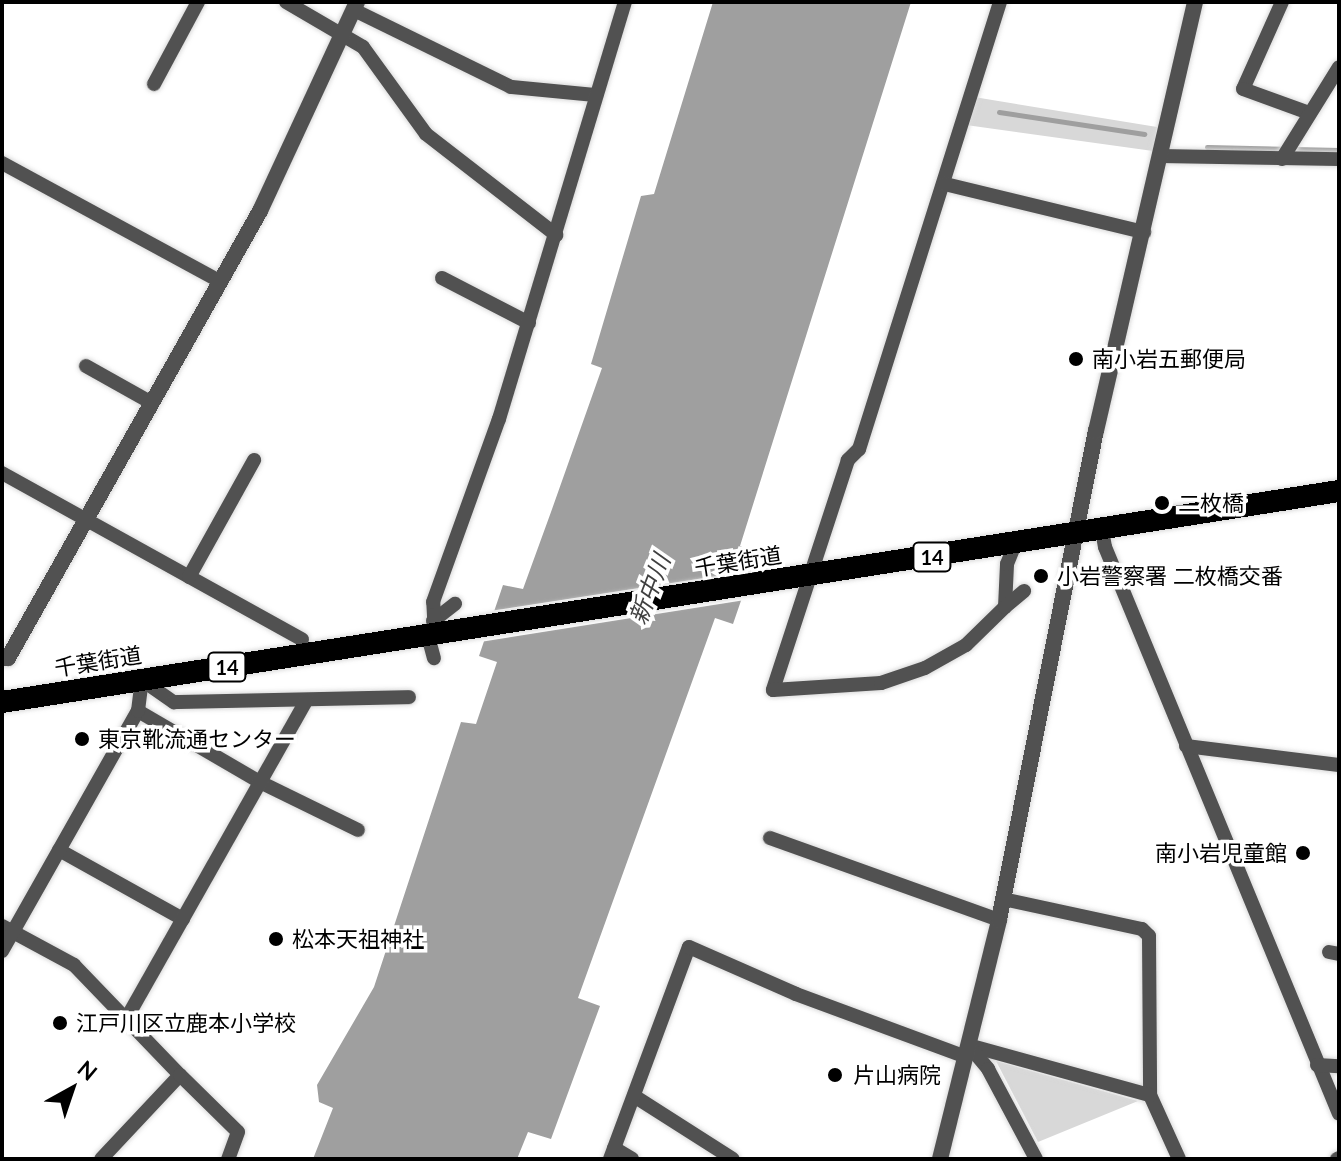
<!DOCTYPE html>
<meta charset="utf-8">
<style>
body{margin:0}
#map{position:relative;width:1341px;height:1161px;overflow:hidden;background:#fff;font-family:Lato,"Noto Sans JP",sans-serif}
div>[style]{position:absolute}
.green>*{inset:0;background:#d8d8d8}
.water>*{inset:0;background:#9f9f9f}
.pier>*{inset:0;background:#fff}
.stream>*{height:5px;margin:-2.5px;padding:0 2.5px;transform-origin:2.5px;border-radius:2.5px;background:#9f9f9f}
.roads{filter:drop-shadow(0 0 2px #dbdbdb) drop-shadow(0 0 2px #dbdbdb)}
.minor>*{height:14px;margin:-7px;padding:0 7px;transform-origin:7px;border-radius:7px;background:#515151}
.tertiary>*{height:16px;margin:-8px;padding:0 8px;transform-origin:8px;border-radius:8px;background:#515151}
.trunk>*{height:22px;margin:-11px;padding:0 11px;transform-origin:11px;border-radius:11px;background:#000}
.dots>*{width:22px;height:22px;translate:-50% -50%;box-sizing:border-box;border:4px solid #fff;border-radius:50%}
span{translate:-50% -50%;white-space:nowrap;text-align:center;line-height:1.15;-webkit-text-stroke:7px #fff;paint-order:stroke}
.shield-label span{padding:2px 6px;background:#fff;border:2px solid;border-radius:6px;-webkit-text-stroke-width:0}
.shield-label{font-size:20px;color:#000;font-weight:700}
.poi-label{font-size:22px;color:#000}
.left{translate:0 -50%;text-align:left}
.right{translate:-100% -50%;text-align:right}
.street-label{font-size:22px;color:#000}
.water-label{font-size:24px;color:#404040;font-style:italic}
.frame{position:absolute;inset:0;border:4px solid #000;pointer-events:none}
.north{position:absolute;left:32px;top:1049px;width:80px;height:80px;-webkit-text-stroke:6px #fff;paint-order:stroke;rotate:40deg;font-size:22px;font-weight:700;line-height:32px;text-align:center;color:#000}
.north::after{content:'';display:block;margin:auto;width:28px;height:36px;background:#000;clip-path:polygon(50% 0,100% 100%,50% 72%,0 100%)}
</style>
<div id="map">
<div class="green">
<i style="clip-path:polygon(974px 97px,1157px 127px,1153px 151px,966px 125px)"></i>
<i style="clip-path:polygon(996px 1061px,1138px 1101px,1038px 1142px)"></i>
</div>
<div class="water">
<i style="clip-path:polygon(713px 2px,911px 2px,740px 546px,757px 554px,733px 624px,715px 618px,578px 998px,600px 1006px,551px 1139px,528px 1132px,517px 1159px,313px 1159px,333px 1108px,319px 1102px,317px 1085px,374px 987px,461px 722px,476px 724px,497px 662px,479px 656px,503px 585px,523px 589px,551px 512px,602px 368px,591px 364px,641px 196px,654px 194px)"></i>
</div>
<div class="pier">
<i style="clip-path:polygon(756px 570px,745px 600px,480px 642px,490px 611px)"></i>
</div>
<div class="stream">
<i style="left:999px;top:112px;width:147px;rotate:8.6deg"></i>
<i style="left:1207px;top:147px;width:132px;rotate:1.3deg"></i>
</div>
<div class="roads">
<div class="minor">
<i style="left:286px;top:2px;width:89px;rotate:30.3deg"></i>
<i style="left:363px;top:47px;width:107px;rotate:54.1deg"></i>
<i style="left:426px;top:134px;width:165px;rotate:37.8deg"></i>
<i style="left:1000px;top:2px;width:469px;rotate:107.5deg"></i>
<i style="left:859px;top:449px;width:16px;rotate:135deg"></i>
<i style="left:848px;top:460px;width:242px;rotate:108.1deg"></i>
<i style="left:773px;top:690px;width:108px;rotate:-3.7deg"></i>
<i style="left:881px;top:683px;width:46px;rotate:-18.8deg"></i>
<i style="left:925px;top:668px;width:47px;rotate:-29.3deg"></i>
<i style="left:966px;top:645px;width:54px;rotate:-44.3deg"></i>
<i style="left:1005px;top:607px;width:43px;rotate:-87.3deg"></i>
<i style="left:1007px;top:564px;width:22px;rotate:-68deg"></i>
<i style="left:1282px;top:2px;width:95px;rotate:114.1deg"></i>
<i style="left:1243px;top:89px;width:70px;rotate:20deg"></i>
<i style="left:354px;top:10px;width:175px;rotate:26.1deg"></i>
<i style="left:511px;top:87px;width:85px;rotate:5.4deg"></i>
<i style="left:154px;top:84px;width:93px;rotate:-61.8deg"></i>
<i style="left:1160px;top:156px;width:179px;rotate:1deg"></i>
<i style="left:1282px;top:159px;width:108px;rotate:-58.2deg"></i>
<i style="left:2px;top:163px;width:249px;rotate:28.5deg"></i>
<i style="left:945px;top:184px;width:205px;rotate:13.6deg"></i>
<i style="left:442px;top:278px;width:98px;rotate:27.3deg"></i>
<i style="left:86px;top:366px;width:76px;rotate:29.3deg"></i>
<i style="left:2px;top:473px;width:343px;rotate:29deg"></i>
<i style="left:1102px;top:530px;width:17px;rotate:80deg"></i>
<i style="left:1105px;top:547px;width:613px;rotate:67.57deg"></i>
<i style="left:189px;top:577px;width:134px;rotate:-60.9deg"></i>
<i style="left:1005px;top:607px;width:25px;rotate:-40deg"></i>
<i style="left:433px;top:621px;width:28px;rotate:-38deg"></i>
<i style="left:435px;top:635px;width:33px;rotate:-93deg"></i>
<i style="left:433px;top:602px;width:195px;rotate:-70.2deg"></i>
<i style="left:499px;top:419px;width:436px;rotate:-73.2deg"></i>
<i style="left:428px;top:636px;width:23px;rotate:75deg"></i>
<i style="left:138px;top:711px;width:141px;rotate:30.2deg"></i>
<i style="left:260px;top:782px;width:109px;rotate:26.1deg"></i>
<i style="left:1186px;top:746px;width:154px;rotate:7.1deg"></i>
<i style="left:770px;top:838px;width:243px;rotate:19.7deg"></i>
<i style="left:59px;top:850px;width:142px;rotate:29.1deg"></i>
<i style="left:1003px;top:899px;width:142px;rotate:12.2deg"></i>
<i style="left:1142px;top:929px;width:10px;rotate:45deg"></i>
<i style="left:1149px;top:936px;width:159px;rotate:89.6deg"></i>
<i style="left:1150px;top:1095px;width:70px;rotate:65.6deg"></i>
<i style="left:2px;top:926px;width:82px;rotate:28.4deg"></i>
<i style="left:74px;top:965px;width:153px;rotate:46.1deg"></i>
<i style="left:180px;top:1075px;width:115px;rotate:133.2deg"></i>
<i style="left:2px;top:951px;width:276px;rotate:-60.5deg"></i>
<i style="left:138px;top:711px;width:31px;rotate:-83deg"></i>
<i style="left:142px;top:680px;width:39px;rotate:35deg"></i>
<i style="left:174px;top:702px;width:235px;rotate:-1.2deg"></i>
<i style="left:1329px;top:952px;width:10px;rotate:11deg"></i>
<i style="left:125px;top:1021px;width:368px;rotate:-60.5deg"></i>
<i style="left:968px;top:1045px;width:189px;rotate:15.4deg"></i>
<i style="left:969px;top:1046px;width:30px;rotate:50deg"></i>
<i style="left:988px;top:1069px;width:102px;rotate:61.9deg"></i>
<i style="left:1317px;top:1065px;width:22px;rotate:3deg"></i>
<i style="left:180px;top:1075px;width:81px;rotate:44.5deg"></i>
<i style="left:238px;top:1132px;width:29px;rotate:110deg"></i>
<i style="left:634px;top:1096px;width:117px;rotate:32.5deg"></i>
<i style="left:614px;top:1148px;width:21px;rotate:31deg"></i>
<i style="left:610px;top:1159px;width:226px;rotate:-69.6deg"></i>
<i style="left:689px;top:947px;width:117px;rotate:23.7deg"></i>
<i style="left:796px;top:994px;width:181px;rotate:20.3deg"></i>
<i style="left:1337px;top:1159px;width:2px;rotate:-27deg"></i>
</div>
<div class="tertiary">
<i style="left:2px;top:658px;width:6px"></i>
<i style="left:8px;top:658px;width:513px;rotate:-60.59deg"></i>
<i style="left:260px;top:211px;width:230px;rotate:-65.1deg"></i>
<i style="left:940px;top:1159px;width:246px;rotate:-76.1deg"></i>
<i style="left:999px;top:920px;width:499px;rotate:-78.8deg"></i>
<i style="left:1096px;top:431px;width:440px;rotate:-77deg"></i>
</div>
<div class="trunk">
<i style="left:2px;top:702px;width:1354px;rotate:-8.97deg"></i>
</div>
</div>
<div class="dots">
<i style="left:1076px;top:359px;background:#000"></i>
<i style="left:1162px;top:503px;background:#000"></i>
<i style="left:1041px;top:576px;background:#000"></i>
<i style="left:82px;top:739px;background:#000"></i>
<i style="left:1303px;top:853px;background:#000"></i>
<i style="left:276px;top:939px;background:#000"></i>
<i style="left:60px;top:1023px;background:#000"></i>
<i style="left:835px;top:1075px;background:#000"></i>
</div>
<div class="shield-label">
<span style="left:932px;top:557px">14</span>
<span style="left:227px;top:667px">14</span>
</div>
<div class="poi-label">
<span class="left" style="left:1092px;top:359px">南小岩五郵便局</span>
<span class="left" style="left:1178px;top:503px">二枚橋</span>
<span class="left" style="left:1057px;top:576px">小岩警察署 二枚橋交番</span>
<span class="left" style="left:98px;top:739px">東京靴流通センター</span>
<span class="right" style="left:1287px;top:853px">南小岩児童館</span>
<span class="left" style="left:292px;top:939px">松本天祖神社</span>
<span class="left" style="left:76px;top:1023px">江戸川区立鹿本小学校</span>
<span class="left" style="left:853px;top:1075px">片山病院</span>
</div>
<div class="street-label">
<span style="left:738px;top:561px;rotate:-9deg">千葉街道</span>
<span style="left:98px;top:661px;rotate:-9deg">千葉街道</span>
</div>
<div class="water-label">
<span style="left:649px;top:589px;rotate:-69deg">新中川</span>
</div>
<div class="frame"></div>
<div class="north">N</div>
</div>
